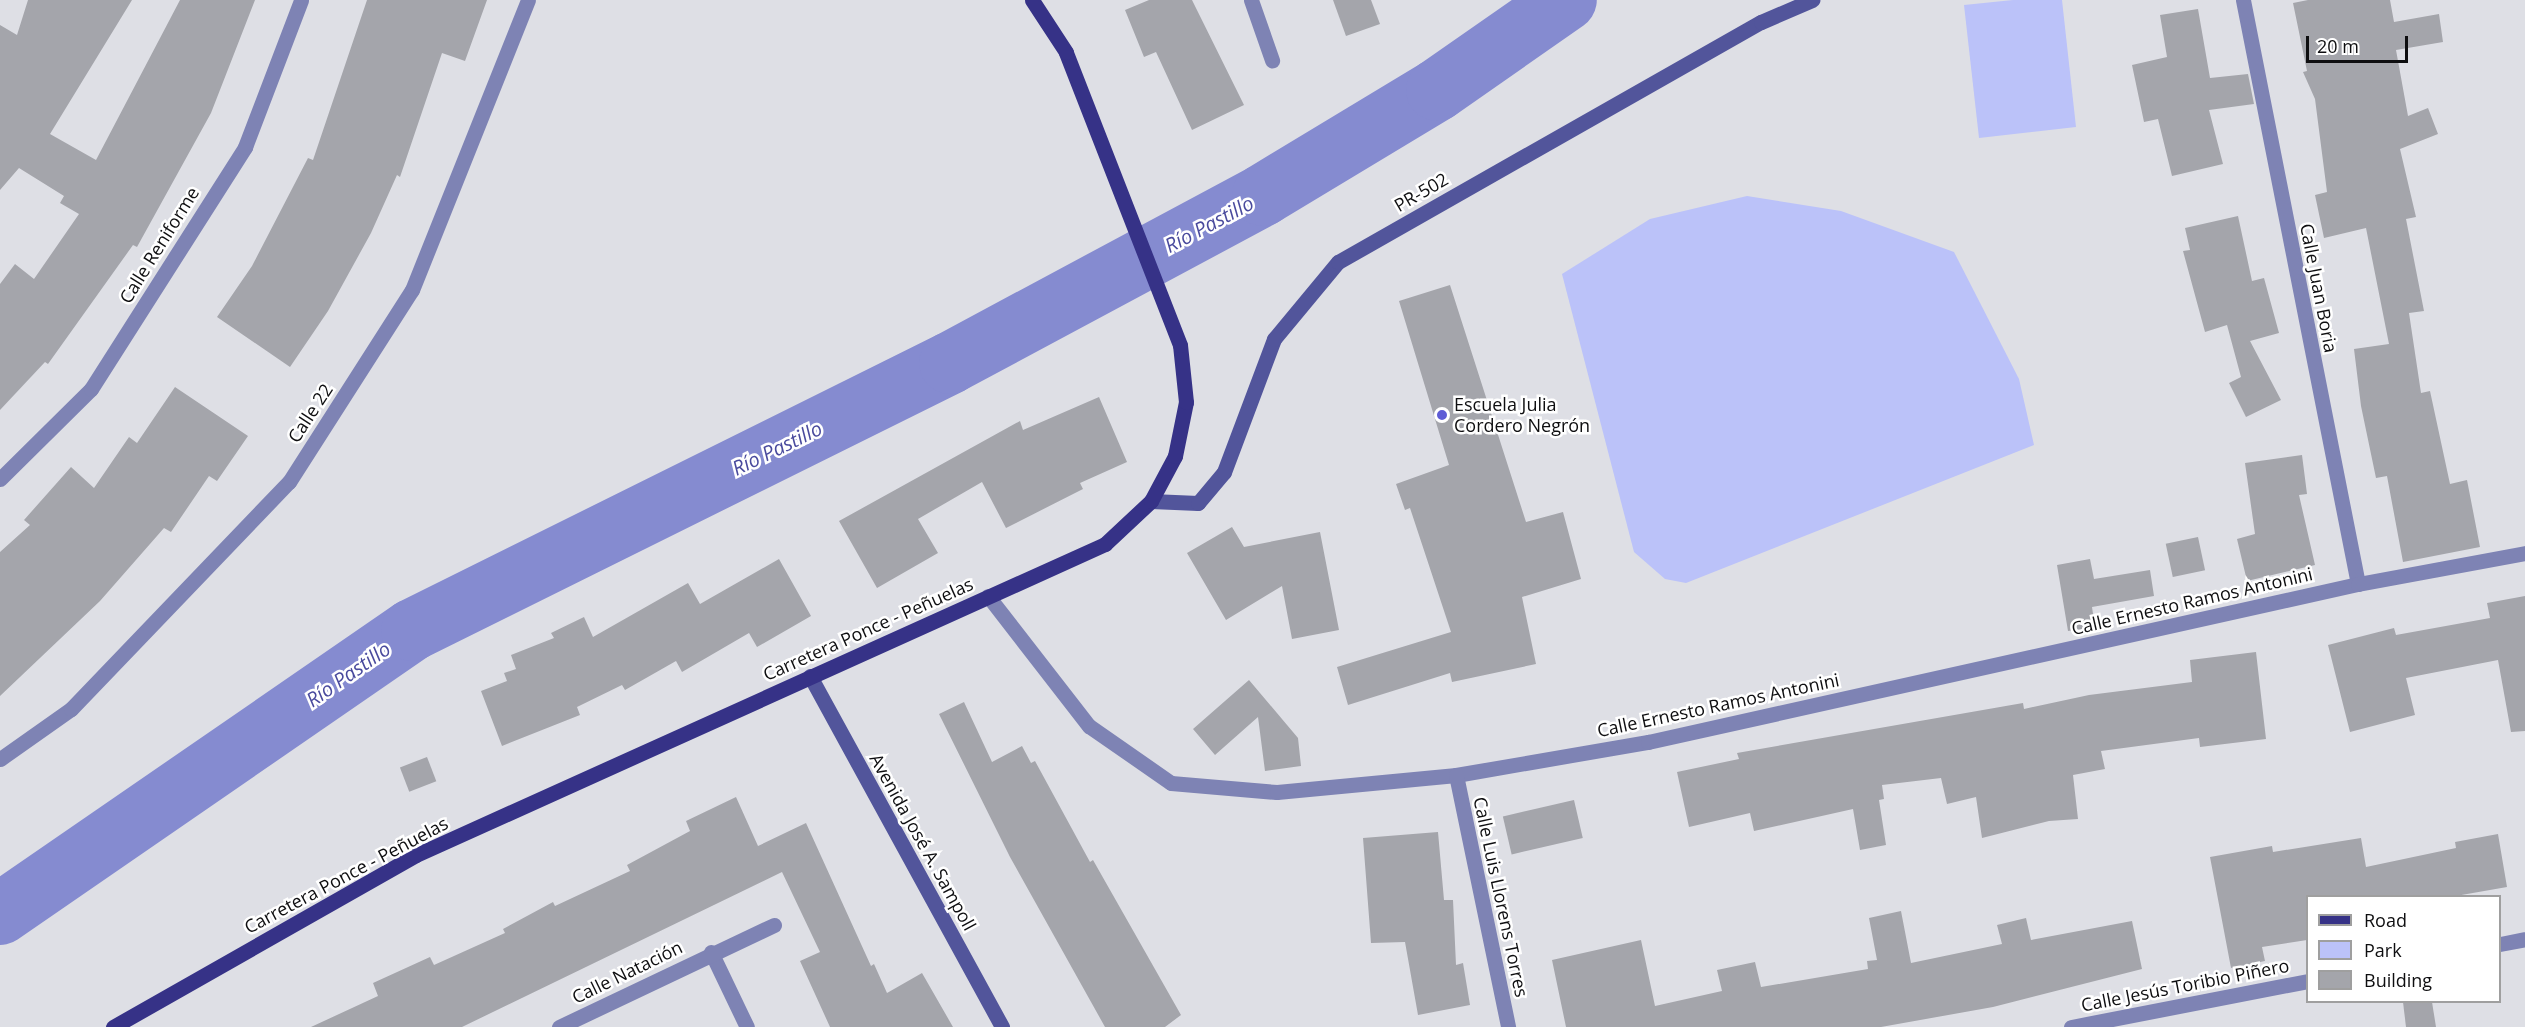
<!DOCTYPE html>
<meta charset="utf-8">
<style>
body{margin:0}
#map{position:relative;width:2525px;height:1027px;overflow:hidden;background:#dedfe5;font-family:"Open Sans",sans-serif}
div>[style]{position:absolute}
.green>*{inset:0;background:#bbc2f9}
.river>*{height:62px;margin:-31px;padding:0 31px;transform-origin:31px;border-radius:31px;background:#858bd0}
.building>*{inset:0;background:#a4a5ab;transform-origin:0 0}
.street>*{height:15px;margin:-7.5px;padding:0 7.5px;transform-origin:7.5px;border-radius:7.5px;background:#7e83b4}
.secondary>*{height:15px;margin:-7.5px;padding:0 7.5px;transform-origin:7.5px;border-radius:7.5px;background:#52559b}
.primary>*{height:15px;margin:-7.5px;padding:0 7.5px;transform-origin:7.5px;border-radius:7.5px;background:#363287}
.dots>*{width:16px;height:16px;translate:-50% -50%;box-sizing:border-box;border:3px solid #fff;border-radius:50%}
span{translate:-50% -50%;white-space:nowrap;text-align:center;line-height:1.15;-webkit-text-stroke:5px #fff;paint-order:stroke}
.street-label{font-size:18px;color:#0e0e10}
.poi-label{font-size:18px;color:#0e0e10}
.left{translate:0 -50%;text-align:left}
.water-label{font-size:20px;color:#494a9d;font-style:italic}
.legend{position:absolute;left:2306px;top:895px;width:195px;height:108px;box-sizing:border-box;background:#fff;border:2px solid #9f9f9f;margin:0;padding:8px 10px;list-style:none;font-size:18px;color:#0e0e10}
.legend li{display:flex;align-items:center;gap:12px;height:30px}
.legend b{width:30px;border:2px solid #9f9f9f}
.scale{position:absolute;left:2306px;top:36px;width:102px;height:27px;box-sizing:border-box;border:3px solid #0e0e10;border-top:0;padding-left:8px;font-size:18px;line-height:21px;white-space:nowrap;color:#0e0e10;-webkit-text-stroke:4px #fff;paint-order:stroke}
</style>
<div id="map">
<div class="green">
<i style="clip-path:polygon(2013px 0,2062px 0,2076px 127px,1979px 138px,1964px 5px)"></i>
<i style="clip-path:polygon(1747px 196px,1841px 211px,1954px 252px,2019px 379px,2034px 445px,1686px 583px,1665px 579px,1634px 552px,1562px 274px,1650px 219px)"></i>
</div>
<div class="river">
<i style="left:0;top:914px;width:500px;rotate:-34.58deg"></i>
<i style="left:412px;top:630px;width:601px;rotate:-26.39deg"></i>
<i style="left:950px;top:363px;width:355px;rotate:-28.2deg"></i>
<i style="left:1263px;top:195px;width:203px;rotate:-31.1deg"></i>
<i style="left:1437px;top:90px;width:157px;rotate:-34.9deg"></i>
</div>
<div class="building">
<i style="clip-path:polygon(28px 0,132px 0,50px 134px,96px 160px,180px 0,255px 0,211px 113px,137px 247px,133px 245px,48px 364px,45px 362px,0 410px,0 284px,15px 264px,34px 279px,79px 214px,60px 203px,64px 196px,19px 168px,0 190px,0 25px,17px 35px)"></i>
<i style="clip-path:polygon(367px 0,487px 0,465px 61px,442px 53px,400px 177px,397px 175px,371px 233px,328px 311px,290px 367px,217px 317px,252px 266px,308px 158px,313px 160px)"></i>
<i style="clip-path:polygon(1149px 0,1192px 0,1244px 105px,1192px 130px,1156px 52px,1144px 57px,1125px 10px)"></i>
<i style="clip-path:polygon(1333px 0,1371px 0,1380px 24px,1346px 36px)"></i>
<i style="clip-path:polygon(2308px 0,2390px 0,2394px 22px,2439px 14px,2443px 42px,2396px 50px,2408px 116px,2428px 108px,2438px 134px,2400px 149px,2416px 217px,2406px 219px,2424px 311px,2409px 313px,2421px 393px,2430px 391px,2450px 484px,2467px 480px,2480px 547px,2403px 562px,2387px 476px,2376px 478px,2361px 406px,2354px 349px,2389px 344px,2366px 228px,2324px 238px,2315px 195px,2327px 192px,2315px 99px,2303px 72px,2307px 71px,2293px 3px)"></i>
<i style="clip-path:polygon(2198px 9px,2210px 78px,2248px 74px,2254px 104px,2209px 110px,2223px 164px,2172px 176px,2158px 119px,2144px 122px,2132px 65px,2167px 57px,2160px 15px)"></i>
<i style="clip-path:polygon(2238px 216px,2252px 281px,2264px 278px,2279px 333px,2250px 341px,2281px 400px,2246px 417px,2229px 383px,2241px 377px,2227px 325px,2205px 332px,2183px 251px,2190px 250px,2185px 228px)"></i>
<i style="clip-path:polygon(1450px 285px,1526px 522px,1563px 512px,1581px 579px,1522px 597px,1536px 664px,1452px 682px,1450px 673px,1348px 705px,1337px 667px,1451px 632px,1410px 508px,1405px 510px,1396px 484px,1449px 465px,1399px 301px)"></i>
<i style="clip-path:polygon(175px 387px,248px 436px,217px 481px,209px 476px,171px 532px,164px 528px,100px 601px,0 696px,0 552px,30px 525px,24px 520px,71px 467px,94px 488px,129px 437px,137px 443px)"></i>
<i style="clip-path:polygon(1099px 397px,1127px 462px,1080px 483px,1083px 489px,1006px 528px,982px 482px,918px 519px,938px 553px,877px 588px,839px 521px,1020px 421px,1023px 430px)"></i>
<i style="clip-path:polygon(2302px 455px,2307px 494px,2299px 495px,2315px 565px,2247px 581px,2237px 539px,2255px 534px,2245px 463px)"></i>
<i style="clip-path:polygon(1232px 527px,1244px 547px,1320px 532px,1339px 630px,1292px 639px,1282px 586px,1226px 620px,1187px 553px)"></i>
<i style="left:2198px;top:537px;width:34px;height:33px;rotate:78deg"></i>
<i style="clip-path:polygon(779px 559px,811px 616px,757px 647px,749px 633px,682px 672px,676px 661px,625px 690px,622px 685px,577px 707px,580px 715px,502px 746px,481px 691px,507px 681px,504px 673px,516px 669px,511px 655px,554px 638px,551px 633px,584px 617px,593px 637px,688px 583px,700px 604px)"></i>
<i style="clip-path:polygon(2090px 559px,2094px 579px,2150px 570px,2154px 596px,2092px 607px,2095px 627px,2068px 631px,2057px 565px)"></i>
<i style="clip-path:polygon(2525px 596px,2525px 731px,2511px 732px,2498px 660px,2406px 678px,2415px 715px,2350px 732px,2328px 645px,2394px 628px,2396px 635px,2490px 618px,2487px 603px)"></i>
<i style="clip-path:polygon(2256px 652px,2266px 739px,2200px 747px,2199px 738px,2101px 751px,2105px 769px,2073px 775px,2078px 819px,2049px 821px,1982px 838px,1976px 797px,1947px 804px,1941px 778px,1882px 785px,1884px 799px,1879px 800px,1886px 845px,1860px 850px,1853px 809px,1754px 831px,1750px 813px,1689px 827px,1677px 772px,1739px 759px,1737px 753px,2023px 703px,2024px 709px,2089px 695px,2192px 682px,2190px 660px)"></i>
<i style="clip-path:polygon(1249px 680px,1298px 738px,1301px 766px,1265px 771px,1258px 717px,1215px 755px,1193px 729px)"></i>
<i style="clip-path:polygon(964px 702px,992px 762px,1022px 746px,1031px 763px,1035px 761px,1090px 862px,1093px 860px,1181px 1015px,1165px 1027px,1105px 1027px,1010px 857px,939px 714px)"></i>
<i style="left:427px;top:757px;width:26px;height:29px;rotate:69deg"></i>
<i style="clip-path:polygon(736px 797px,758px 846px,806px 823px,871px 966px,874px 964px,887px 993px,922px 973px,953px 1027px,830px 1027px,800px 961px,820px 952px,782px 872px,462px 1027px,311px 1027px,378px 996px,373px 983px,430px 957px,434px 965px,505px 933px,503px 929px,553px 902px,555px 906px,630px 871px,627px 865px,690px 831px,686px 821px)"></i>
<i style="left:1574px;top:800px;width:39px;height:73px;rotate:77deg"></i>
<i style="clip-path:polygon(1438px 832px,1444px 900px,1453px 900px,1456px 965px,1463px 963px,1470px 1005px,1418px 1015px,1405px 942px,1371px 943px,1363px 838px)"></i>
<i style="clip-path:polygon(2498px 834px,2507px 887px,2450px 897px,2307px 897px,2307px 940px,2262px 947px,2265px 961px,2231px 968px,2210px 857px,2272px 846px,2273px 852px,2361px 838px,2366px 867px,2456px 848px,2455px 842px)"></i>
<i style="clip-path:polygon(1901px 911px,1911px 963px,2002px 944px,1997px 925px,2026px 918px,2031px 940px,2132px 921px,2142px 969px,1993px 1007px,1881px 1027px,1566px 1027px,1552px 960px,1641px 940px,1655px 1006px,1722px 991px,1717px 970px,1755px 962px,1761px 987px,1868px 969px,1867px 961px,1877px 960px,1869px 918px)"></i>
<i style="clip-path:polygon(2403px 1002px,2432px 1002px,2436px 1027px,2406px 1027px)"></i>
</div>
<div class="street">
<i style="left:1251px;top:0;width:64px;rotate:70.7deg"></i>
<i style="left:2243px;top:0;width:595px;rotate:78.86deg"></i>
<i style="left:0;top:479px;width:128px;rotate:-44.7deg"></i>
<i style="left:91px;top:389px;width:287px;rotate:-57.5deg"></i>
<i style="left:245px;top:147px;width:157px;rotate:-69.1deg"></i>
<i style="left:988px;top:596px;width:165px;rotate:52.2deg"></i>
<i style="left:1089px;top:726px;width:100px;rotate:34.8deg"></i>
<i style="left:1171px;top:783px;width:106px;rotate:4.9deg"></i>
<i style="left:1277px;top:792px;width:180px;rotate:-5.4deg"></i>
<i style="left:1456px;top:775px;width:195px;rotate:-9.8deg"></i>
<i style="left:1648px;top:742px;width:727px;rotate:-12.55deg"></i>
<i style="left:2358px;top:584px;width:170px;rotate:-10.5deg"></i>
<i style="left:0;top:759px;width:87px;rotate:-35.2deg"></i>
<i style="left:71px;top:709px;width:315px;rotate:-46.2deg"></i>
<i style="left:289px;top:482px;width:228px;rotate:-57.4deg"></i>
<i style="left:412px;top:290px;width:312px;rotate:-68.2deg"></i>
<i style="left:1456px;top:775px;width:257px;rotate:78.3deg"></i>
<i style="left:2500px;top:944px;width:25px;rotate:-11deg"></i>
<i style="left:711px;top:952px;width:83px;rotate:64.4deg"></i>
<i style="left:559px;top:1027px;width:238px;rotate:-25.4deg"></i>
<i style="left:2071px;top:1027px;width:241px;rotate:-11deg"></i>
</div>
<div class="secondary">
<i style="left:1151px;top:501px;width:47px;rotate:2.4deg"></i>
<i style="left:1198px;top:503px;width:40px;rotate:-50deg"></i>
<i style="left:1224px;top:472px;width:142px;rotate:-69.4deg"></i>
<i style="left:1274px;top:339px;width:100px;rotate:-50.3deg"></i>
<i style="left:1338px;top:262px;width:486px;rotate:-29.6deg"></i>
<i style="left:1761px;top:22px;width:56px;rotate:-23.3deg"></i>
<i style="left:810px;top:676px;width:400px;rotate:61.3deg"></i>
</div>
<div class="primary">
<i style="left:113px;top:1027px;width:348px;rotate:-29.6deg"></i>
<i style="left:416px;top:855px;width:756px;rotate:-24.29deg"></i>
<i style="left:1105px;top:544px;width:63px;rotate:-43.1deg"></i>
<i style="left:1151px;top:501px;width:51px;rotate:-61.9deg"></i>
<i style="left:1175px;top:456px;width:55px;rotate:-78.5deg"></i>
<i style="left:1186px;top:402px;width:57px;rotate:-96deg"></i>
<i style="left:1180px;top:345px;width:314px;rotate:-111.3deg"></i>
<i style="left:1066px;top:52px;width:62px;rotate:-123.2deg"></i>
</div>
<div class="dots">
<i style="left:1442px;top:415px;background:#5e5cd5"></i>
</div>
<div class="street-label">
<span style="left:1421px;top:192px;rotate:-30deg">PR-502</span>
<span style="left:159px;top:245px;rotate:-58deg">Calle Reniforme</span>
<span style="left:2319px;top:288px;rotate:79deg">Calle Juan Boria</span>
<span style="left:310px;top:413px;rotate:-57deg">Calle 22</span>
<span style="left:2192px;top:601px;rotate:-13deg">Calle Ernesto Ramos Antonini</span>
<span style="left:868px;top:629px;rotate:-24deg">Carretera Ponce - Peñuelas</span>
<span style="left:1718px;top:705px;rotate:-12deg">Calle Ernesto Ramos Antonini</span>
<span style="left:923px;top:842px;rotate:61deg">Avenida José A. Sampoll</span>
<span style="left:346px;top:875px;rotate:-28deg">Carretera Ponce - Peñuelas</span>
<span style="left:1501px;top:897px;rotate:78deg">Calle Luis Llorens Torres</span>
<span style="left:627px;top:972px;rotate:-26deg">Calle Natación</span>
<span style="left:2185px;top:985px;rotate:-11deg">Calle Jesús Toribio Piñero</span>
</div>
<div class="poi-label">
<span class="left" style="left:1454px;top:415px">Escuela Julia<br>Cordero Negrón</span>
</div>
<div class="water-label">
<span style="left:1209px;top:224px;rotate:-28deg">Río Pastillo</span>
<span style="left:777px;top:448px;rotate:-26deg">Río Pastillo</span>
<span style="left:348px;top:674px;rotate:-35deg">Río Pastillo</span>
</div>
<ul class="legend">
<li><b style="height:8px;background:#363287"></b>Road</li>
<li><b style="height:16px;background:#bbc2f9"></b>Park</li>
<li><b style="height:16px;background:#a4a5ab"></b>Building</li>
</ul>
<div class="scale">20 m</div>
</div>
